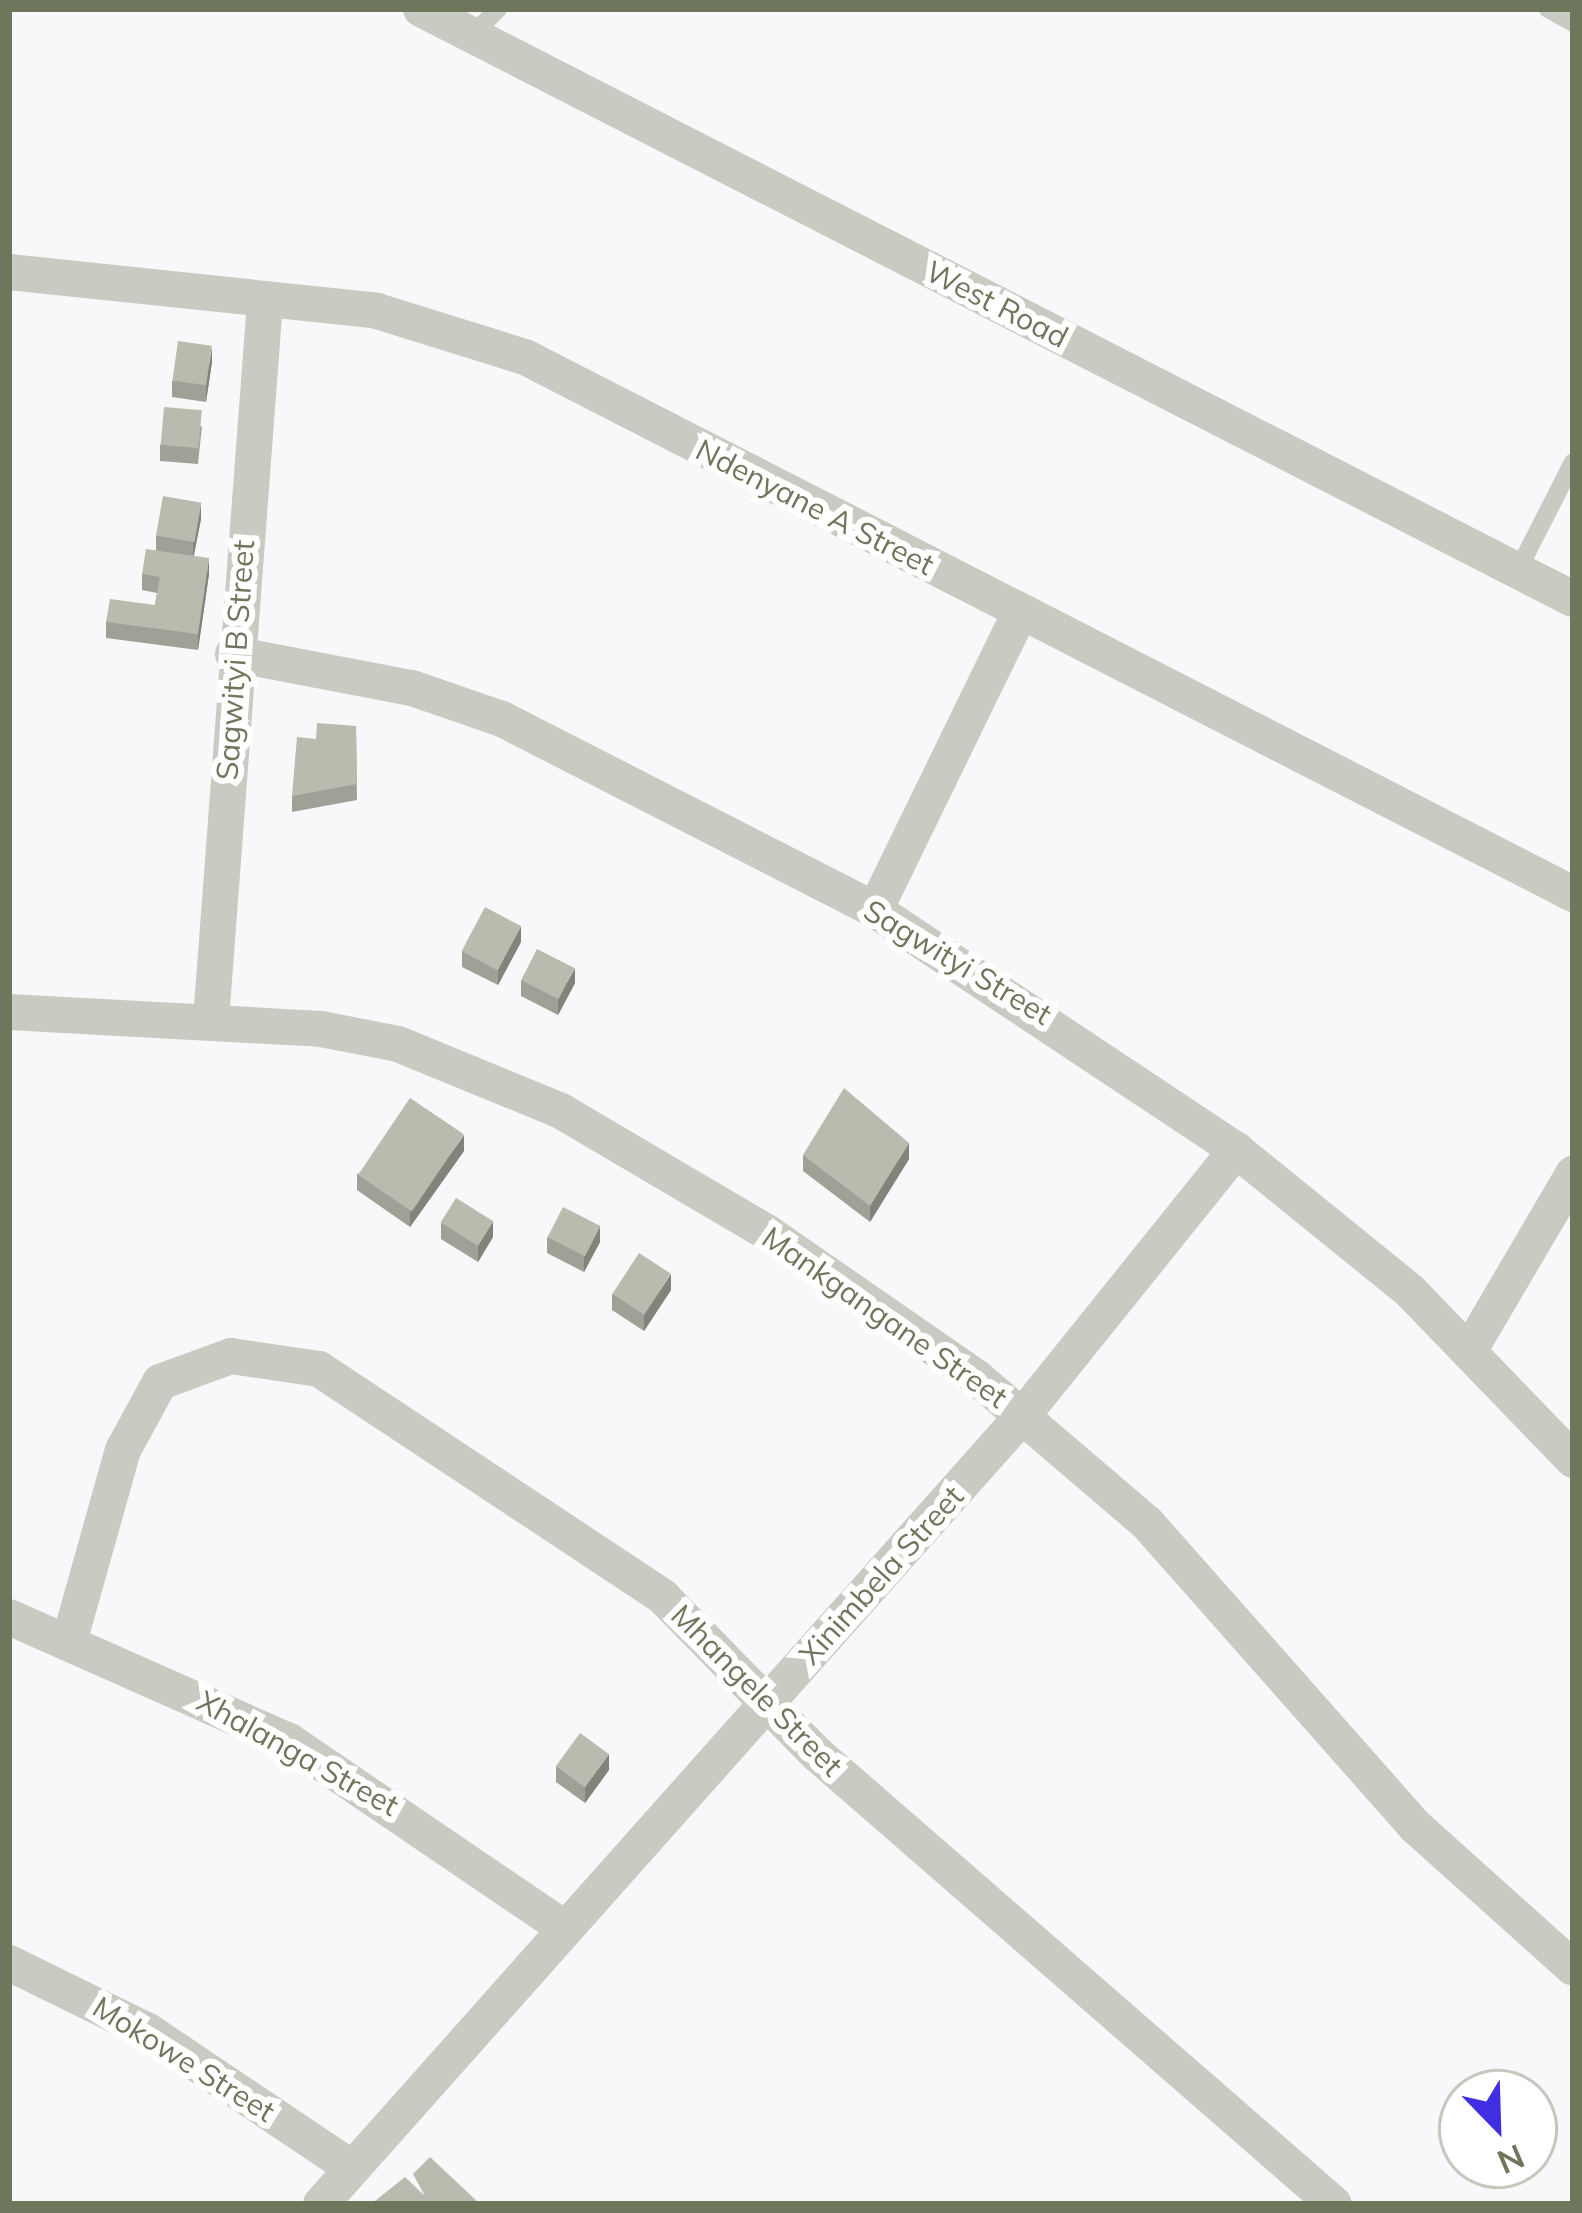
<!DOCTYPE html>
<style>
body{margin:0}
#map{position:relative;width:1582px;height:2213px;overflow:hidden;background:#f9f7f9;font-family:Mulish,sans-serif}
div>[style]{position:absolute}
.lane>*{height:18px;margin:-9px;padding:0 9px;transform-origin:9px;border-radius:9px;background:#c8cbc2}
.street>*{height:36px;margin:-18px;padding:0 18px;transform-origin:18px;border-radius:18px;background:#c8cbc2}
.wall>*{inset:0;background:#9ea296}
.shaded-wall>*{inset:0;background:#81847a}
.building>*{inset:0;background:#b8bcae;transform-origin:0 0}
span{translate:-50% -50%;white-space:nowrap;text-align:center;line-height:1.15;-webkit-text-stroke:12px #fff;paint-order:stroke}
.street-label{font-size:30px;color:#6e765b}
.frame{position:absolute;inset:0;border:12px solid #6e765b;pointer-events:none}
.north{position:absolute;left:1438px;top:2069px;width:120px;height:120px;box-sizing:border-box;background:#fff;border:3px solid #c5c8bd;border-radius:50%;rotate:157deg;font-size:33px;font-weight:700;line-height:48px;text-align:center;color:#6e765b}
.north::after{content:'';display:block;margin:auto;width:42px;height:54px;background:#412ee2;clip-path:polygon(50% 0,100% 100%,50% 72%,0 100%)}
</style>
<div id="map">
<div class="lane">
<i style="left:1548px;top:9px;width:29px;rotate:29deg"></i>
<i style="left:472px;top:35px;width:37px;rotate:-45deg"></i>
<i style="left:1518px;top:570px;width:121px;rotate:-63deg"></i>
</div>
<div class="street">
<i style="left:421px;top:9px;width:1294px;rotate:27.12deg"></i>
<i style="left:9px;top:272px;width:370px;rotate:6deg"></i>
<i style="left:377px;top:311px;width:155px;rotate:17.3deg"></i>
<i style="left:525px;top:357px;width:1178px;rotate:27.13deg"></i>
<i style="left:233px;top:654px;width:182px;rotate:10.8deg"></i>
<i style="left:412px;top:688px;width:95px;rotate:19deg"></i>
<i style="left:502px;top:719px;width:419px;rotate:27.1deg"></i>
<i style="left:875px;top:910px;width:433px;rotate:33.6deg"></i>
<i style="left:1236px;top:1150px;width:224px;rotate:39deg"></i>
<i style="left:1410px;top:1291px;width:235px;rotate:46deg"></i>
<i style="left:875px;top:910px;width:331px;rotate:-64deg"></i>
<i style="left:9px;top:1012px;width:312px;rotate:3.1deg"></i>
<i style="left:321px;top:1029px;width:78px;rotate:11deg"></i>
<i style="left:398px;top:1044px;width:176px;rotate:22.3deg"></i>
<i style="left:561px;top:1111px;width:240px;rotate:30.5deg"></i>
<i style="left:768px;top:1233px;width:253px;rotate:34.7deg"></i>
<i style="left:976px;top:1377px;width:225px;rotate:40.5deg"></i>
<i style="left:1147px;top:1523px;width:405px;rotate:48.5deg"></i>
<i style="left:1415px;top:1826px;width:212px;rotate:41.9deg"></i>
<i style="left:211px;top:1020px;width:721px;rotate:-85.7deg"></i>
<i style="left:1471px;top:1348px;width:202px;rotate:-59.6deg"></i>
<i style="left:9px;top:1617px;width:306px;rotate:23.9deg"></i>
<i style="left:289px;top:1741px;width:333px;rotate:34.2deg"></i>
<i style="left:69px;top:1642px;width:199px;rotate:-74.3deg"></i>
<i style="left:123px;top:1450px;width:77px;rotate:-61.4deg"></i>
<i style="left:160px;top:1382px;width:76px;rotate:-20.1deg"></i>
<i style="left:231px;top:1356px;width:89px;rotate:8.4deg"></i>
<i style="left:319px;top:1369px;width:413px;rotate:33.5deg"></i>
<i style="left:663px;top:1597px;width:220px;rotate:45.6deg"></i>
<i style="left:817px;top:1754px;width:685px;rotate:41.04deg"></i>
<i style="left:9px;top:1963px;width:155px;rotate:26.1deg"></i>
<i style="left:148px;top:2031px;width:246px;rotate:33.9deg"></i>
<i style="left:321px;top:2204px;width:1058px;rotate:-48.33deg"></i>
<i style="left:1024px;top:1414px;width:339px;rotate:-51.2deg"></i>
</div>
<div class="wall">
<i style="clip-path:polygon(212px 362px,206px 402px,172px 397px,172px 381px)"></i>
<i style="clip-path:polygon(202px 426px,198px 464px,160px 461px,160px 445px)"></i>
<i style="clip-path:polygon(201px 519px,194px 556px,209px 574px,198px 650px,106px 638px,106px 622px,155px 605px,157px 593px,142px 590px,142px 574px,156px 551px,156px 535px)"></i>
<i style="clip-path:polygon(356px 726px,357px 800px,292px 812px,292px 796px,316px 739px)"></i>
<i style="clip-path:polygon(521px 942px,498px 985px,462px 967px,462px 951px)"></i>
<i style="clip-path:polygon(521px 980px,575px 983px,558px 1015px,521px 996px)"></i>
<i style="clip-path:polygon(464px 1151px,410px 1227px,357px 1190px,357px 1174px)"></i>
<i style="clip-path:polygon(803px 1155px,909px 1159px,870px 1222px,803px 1171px)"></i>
<i style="clip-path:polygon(441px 1223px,493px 1237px,478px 1262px,441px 1239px)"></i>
<i style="clip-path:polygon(547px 1237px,600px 1242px,584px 1272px,547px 1253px)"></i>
<i style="clip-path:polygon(671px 1290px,644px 1331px,612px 1310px,612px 1294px)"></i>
<i style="clip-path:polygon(556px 1766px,609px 1770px,585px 1803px,556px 1782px)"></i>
</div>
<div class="shaded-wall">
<i style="clip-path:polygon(212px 346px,212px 362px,206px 402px,206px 386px)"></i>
<i style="clip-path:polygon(201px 503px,201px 519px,193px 558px,193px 542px)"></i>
<i style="clip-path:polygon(209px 558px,209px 574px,198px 650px,198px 634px)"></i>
<i style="clip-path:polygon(521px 926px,521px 942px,498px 985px,498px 969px)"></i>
<i style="clip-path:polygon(575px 968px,575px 983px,558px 1015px,558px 999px)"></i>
<i style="clip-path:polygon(464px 1135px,464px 1151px,410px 1227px,410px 1211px)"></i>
<i style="clip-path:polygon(909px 1143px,909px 1159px,870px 1222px,870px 1206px)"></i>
<i style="clip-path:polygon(493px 1221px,493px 1237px,478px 1262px,478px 1246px)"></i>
<i style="clip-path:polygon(600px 1226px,600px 1242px,584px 1272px,584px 1256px)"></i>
<i style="clip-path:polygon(671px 1274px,671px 1290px,644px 1331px,644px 1315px)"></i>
<i style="clip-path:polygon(609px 1754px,609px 1770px,585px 1803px,585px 1787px)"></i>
</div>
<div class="building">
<i style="left:178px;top:341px;width:34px;height:40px;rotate:8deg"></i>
<i style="left:164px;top:407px;width:38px;height:38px;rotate:5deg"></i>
<i style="left:163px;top:496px;width:39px;height:40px;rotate:10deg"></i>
<i style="clip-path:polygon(146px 549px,209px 558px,198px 634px,106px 622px,110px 599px,155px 605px,160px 577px,142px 574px)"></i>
<i style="clip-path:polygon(317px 723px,356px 726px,357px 784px,292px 796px,297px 737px,316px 739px)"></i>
<i style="left:485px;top:907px;width:41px;height:50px;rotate:28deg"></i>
<i style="left:537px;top:949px;width:42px;height:35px;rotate:27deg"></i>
<i style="clip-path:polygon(844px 1088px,909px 1143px,870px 1206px,803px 1155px)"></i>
<i style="left:410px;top:1098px;width:65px;height:93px;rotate:34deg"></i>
<i style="left:456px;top:1198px;width:44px;height:29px;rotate:32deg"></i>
<i style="left:563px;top:1207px;width:42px;height:34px;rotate:27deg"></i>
<i style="left:639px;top:1253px;width:38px;height:49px;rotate:33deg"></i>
<i style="left:580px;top:1733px;width:36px;height:41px;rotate:36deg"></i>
<i style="clip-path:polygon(430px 2157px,480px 2204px,371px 2204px,405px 2177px,425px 2196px,413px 2174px)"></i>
</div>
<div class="street-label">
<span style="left:997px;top:304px;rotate:27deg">West Road</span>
<span style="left:815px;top:507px;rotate:27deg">Ndenyane A Street</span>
<span style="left:235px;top:660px;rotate:-86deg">Sagwityi B Street</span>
<span style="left:958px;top:962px;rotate:31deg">Sagwityi Street</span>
<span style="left:885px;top:1317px;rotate:35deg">Mankgangane Street</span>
<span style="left:881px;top:1575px;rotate:-48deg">Xinimbela Street</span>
<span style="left:757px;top:1690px;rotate:45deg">Mhangele Street</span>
<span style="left:298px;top:1753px;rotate:29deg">Xhalanga Street</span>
<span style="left:184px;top:2059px;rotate:32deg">Mokowe Street</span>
</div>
<div class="frame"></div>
<div class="north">N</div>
</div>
